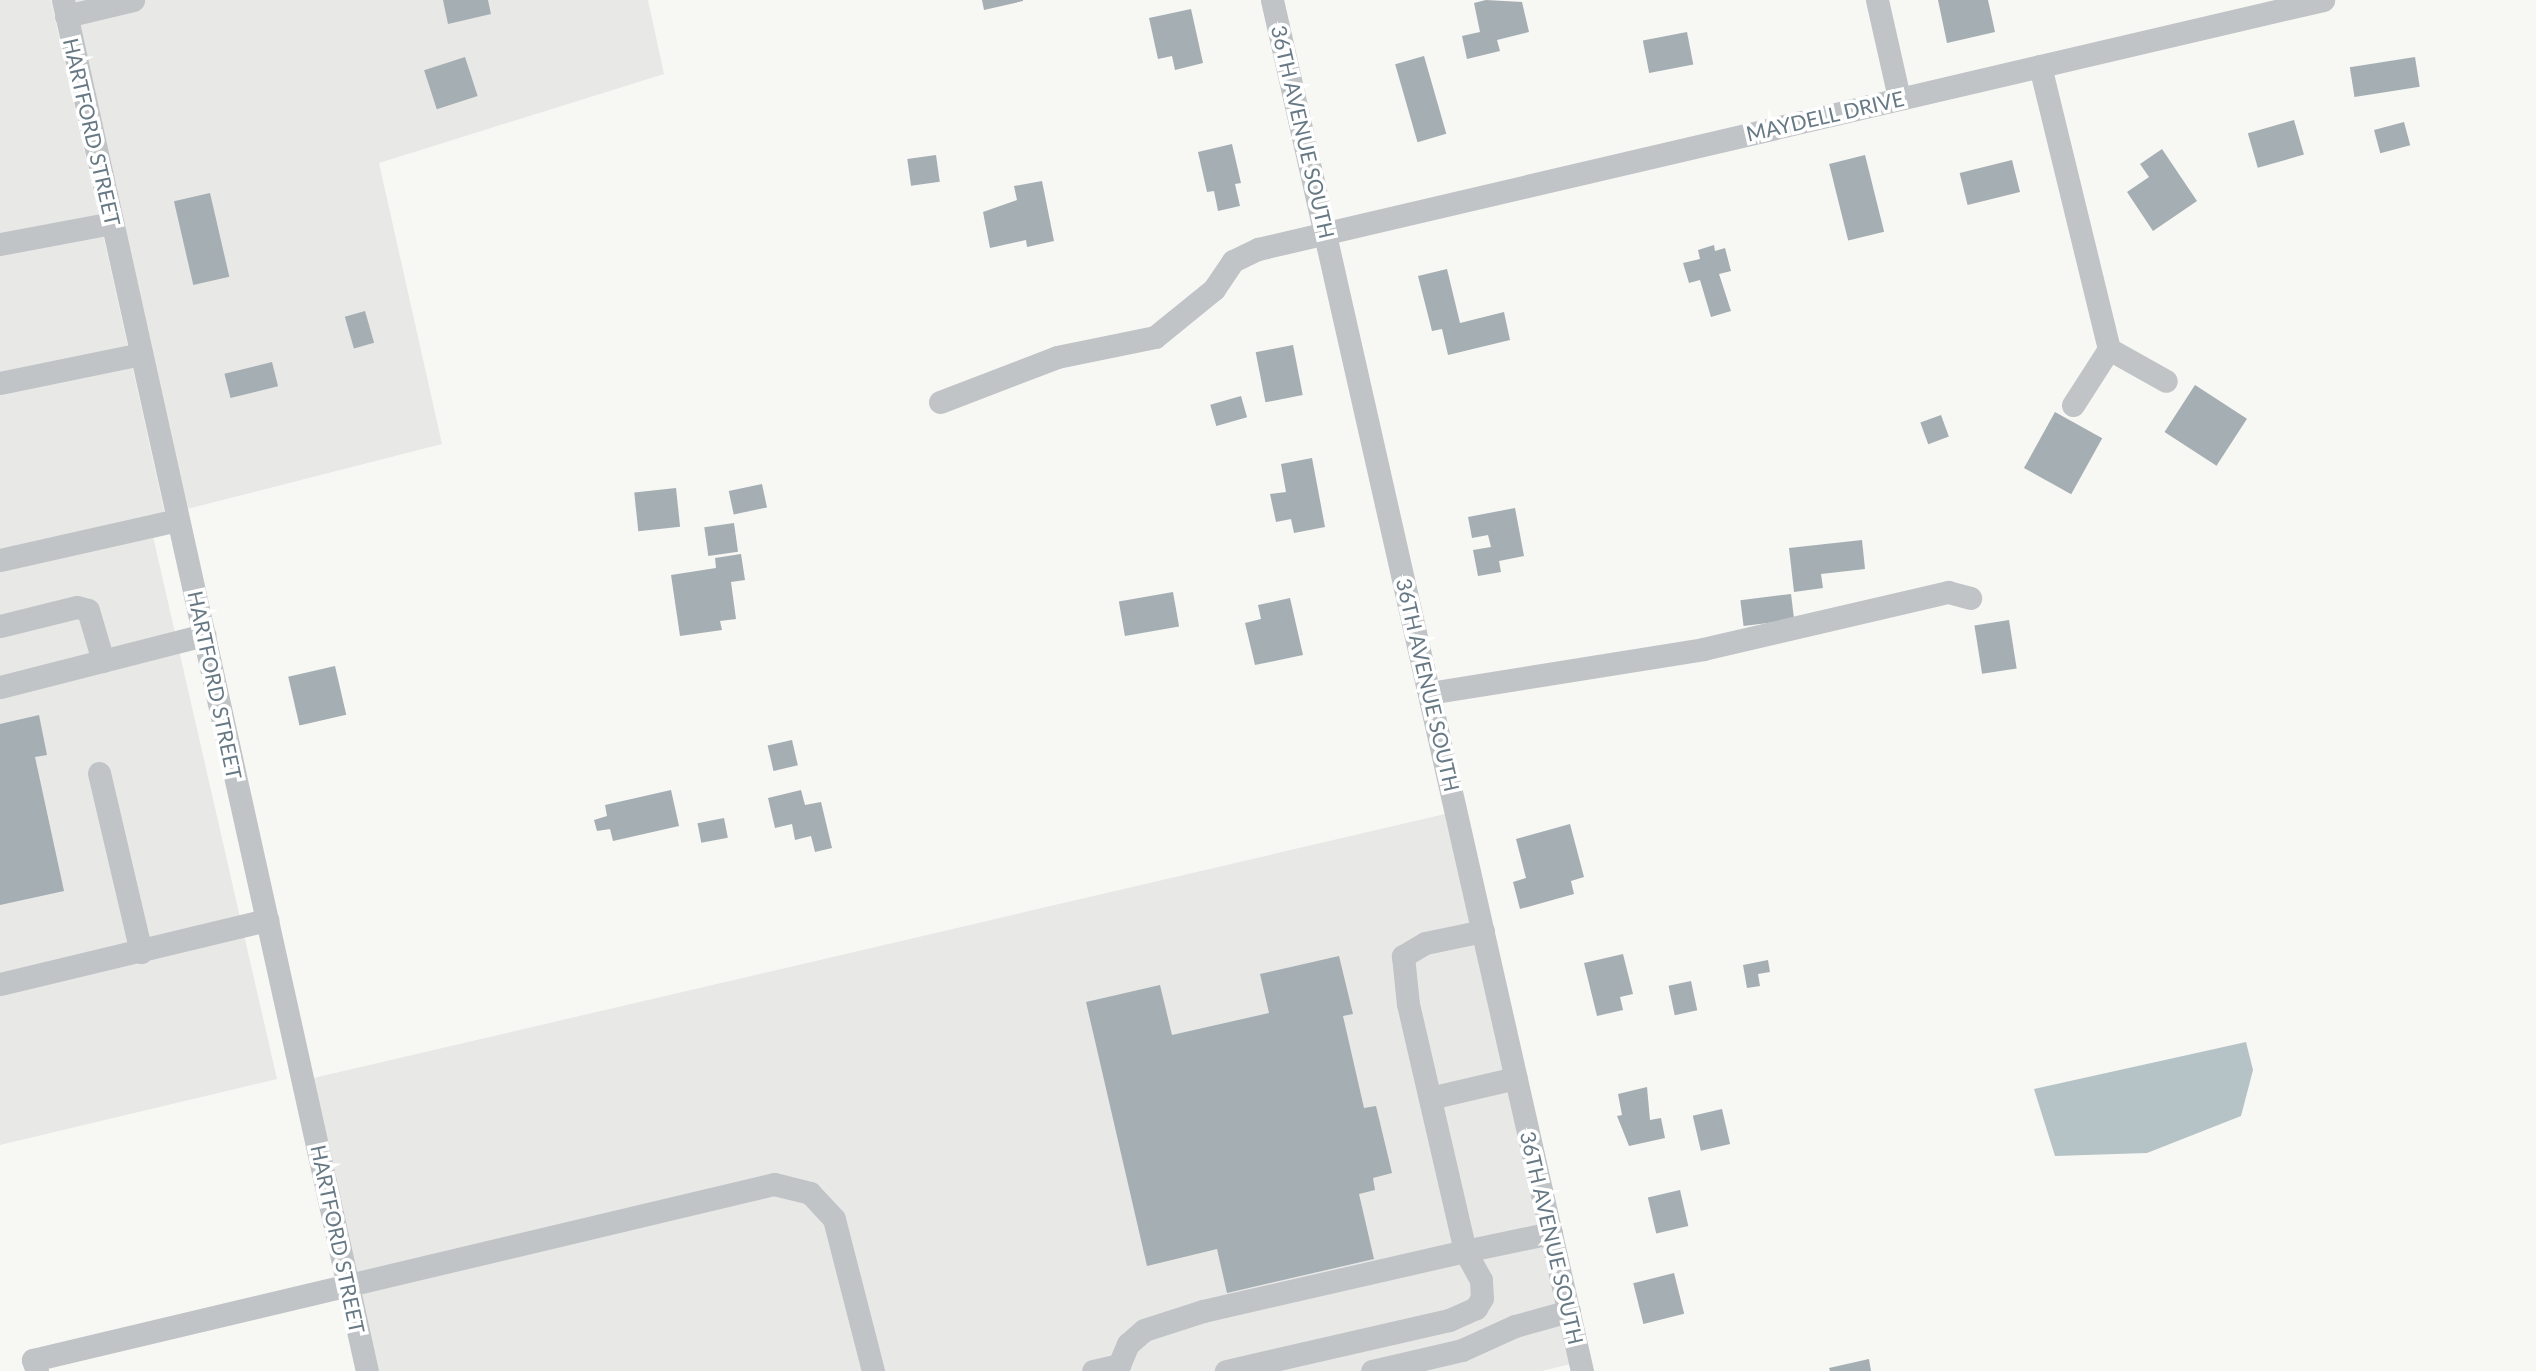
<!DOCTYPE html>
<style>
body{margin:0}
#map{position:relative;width:2536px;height:1371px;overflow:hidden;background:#f7f7f4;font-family:Lato,sans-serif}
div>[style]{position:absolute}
.built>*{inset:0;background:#e8e8e7}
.water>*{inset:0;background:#b5c3c6}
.building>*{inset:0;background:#a5aeb3;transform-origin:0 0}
.minor>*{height:23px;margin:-11.5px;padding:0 11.5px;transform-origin:11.5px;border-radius:11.5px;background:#c0c4c7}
span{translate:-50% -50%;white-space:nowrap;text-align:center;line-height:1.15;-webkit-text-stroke:7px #fff;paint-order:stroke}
.street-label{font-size:21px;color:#677984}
</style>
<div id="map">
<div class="built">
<i style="clip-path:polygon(0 0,51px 0,165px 514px,149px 519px,277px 1079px,0 1145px)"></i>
<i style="clip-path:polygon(75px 0,648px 0,664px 74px,379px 163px,442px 444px,187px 509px)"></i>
<i style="clip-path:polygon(1458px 811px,1583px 1361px,1542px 1371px,369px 1371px,305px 1080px)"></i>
</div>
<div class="water">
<i style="clip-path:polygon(2246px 1042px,2253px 1070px,2241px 1116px,2147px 1153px,2055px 1156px,2034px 1089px)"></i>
</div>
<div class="building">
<i style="clip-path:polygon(443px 0,488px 0,491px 14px,448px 24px)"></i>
<i style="clip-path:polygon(982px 0,1023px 0,1023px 1px,984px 10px)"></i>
<i style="clip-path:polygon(1486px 0,1522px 2px,1529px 32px,1497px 40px,1500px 51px,1467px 59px,1462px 36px,1480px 32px,1474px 3px)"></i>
<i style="clip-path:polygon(1938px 0,1988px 0,1995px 32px,1947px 43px)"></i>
<i style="clip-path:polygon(1191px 9px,1203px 63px,1175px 70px,1172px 56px,1158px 59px,1149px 18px)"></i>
<i style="left:1687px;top:32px;width:33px;height:45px;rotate:79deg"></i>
<i style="left:1424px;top:56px;width:81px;height:30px;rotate:74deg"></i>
<i style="left:465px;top:57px;width:41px;height:43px;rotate:72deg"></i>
<i style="left:2415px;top:57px;width:30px;height:66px;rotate:81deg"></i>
<i style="left:2294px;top:120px;width:36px;height:48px;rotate:74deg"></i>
<i style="left:2404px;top:122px;width:24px;height:31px;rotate:75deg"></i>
<i style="clip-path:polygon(1232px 144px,1241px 183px,1235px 184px,1240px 206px,1218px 211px,1214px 191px,1207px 192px,1198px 152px)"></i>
<i style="clip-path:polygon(2162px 149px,2197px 201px,2153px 231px,2127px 192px,2149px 177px,2140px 164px)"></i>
<i style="left:936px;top:155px;width:27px;height:29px;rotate:82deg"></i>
<i style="left:1865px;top:155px;width:79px;height:37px;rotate:76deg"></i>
<i style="left:2012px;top:160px;width:33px;height:54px;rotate:76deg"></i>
<i style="clip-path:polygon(1042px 181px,1054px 241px,1027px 247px,1026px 240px,990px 248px,983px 212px,1017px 200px,1014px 186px)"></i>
<i style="left:210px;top:193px;width:86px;height:37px;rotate:77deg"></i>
<i style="clip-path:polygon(1714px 245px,1715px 251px,1725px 248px,1731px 271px,1719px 274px,1731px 311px,1711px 317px,1700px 280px,1689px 283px,1683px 263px,1700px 259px,1698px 250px)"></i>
<i style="clip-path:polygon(1447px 269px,1460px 323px,1504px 312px,1510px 340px,1448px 355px,1442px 329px,1432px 331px,1418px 276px)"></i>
<i style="left:365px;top:311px;width:33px;height:21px;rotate:74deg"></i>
<i style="left:1293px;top:345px;width:51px;height:38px;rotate:79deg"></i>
<i style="left:272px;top:362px;width:25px;height:49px;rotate:76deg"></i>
<i style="left:2195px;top:385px;width:62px;height:56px;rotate:33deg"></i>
<i style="left:1241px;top:396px;width:22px;height:32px;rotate:74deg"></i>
<i style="left:2055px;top:412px;width:54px;height:64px;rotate:29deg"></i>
<i style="left:1941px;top:415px;width:23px;height:22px;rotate:70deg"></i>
<i style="clip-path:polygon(1312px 458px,1325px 527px,1294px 533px,1291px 519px,1276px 522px,1270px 494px,1286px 492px,1281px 464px)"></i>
<i style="left:762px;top:484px;width:24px;height:34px;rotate:78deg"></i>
<i style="left:676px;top:488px;width:39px;height:42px;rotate:84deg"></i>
<i style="clip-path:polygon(1515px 508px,1524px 556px,1499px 561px,1501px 572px,1478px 576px,1473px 550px,1491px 547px,1488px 535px,1472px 538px,1468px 517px)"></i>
<i style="left:734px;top:523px;width:29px;height:30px;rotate:82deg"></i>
<i style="clip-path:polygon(1862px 540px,1865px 569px,1821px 574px,1823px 588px,1794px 592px,1789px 548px)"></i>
<i style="clip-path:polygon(741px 554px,745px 580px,731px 582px,736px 619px,720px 621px,722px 630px,680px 636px,671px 575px,716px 568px,715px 558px)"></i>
<i style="left:1173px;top:592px;width:35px;height:55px;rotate:80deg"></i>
<i style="left:1791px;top:594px;width:26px;height:51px;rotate:83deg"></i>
<i style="clip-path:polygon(1290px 598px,1303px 655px,1255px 665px,1245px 623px,1261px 619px,1258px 605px)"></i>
<i style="left:2009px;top:620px;width:49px;height:35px;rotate:81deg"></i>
<i style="left:335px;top:666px;width:50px;height:48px;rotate:77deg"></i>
<i style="clip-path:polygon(39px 715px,47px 755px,35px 757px,64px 891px,0 905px,0 724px)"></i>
<i style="left:792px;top:740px;width:26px;height:25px;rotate:77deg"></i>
<i style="clip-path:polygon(671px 790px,679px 826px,613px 841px,610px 829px,597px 831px,594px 820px,607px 816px,605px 805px)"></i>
<i style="clip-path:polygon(801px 790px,805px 805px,821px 802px,832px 848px,815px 852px,811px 836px,795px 840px,792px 824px,775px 828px,768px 798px)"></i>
<i style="left:724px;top:818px;width:20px;height:27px;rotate:79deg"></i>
<i style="clip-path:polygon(1570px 824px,1584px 877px,1571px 881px,1574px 894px,1520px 909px,1513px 882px,1526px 878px,1516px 839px)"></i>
<i style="clip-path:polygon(1623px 954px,1633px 994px,1620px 997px,1623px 1010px,1597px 1016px,1584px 963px)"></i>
<i style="clip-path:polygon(1339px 956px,1353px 1014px,1343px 1016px,1364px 1108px,1376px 1106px,1392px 1173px,1373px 1178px,1375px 1190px,1359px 1194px,1374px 1259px,1227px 1293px,1217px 1249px,1147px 1266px,1086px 1002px,1160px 985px,1172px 1035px,1269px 1013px,1260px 974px)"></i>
<i style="clip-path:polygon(1768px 960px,1770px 972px,1758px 974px,1760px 986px,1747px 988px,1743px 965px)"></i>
<i style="left:1691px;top:981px;width:30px;height:23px;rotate:78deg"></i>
<i style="clip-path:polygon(1647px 1087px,1650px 1120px,1661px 1118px,1665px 1138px,1629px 1146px,1617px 1116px,1622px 1115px,1618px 1094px)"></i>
<i style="left:1722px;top:1109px;width:36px;height:30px;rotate:77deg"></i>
<i style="left:1680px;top:1190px;width:37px;height:33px;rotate:77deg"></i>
<i style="left:1674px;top:1273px;width:42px;height:42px;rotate:76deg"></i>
<i style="clip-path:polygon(1869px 1359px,1871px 1371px,1830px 1371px,1829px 1368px)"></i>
</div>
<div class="minor">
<i style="left:63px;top:0;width:1404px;rotate:77.5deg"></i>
<i style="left:1272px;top:0;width:1406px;rotate:77.26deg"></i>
<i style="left:1877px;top:0;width:100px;rotate:77.3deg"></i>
<i style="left:66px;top:16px;width:69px;rotate:-13.4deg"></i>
<i style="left:2040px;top:66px;width:291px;rotate:76.3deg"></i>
<i style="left:2109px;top:349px;width:65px;rotate:29.3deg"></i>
<i style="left:0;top:244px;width:114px;rotate:-10.6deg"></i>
<i style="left:0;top:383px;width:144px;rotate:-11.6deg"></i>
<i style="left:940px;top:402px;width:125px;rotate:-21deg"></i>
<i style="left:1057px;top:357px;width:100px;rotate:-11.5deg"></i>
<i style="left:1155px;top:337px;width:76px;rotate:-39.1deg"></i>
<i style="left:1214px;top:289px;width:34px;rotate:-56deg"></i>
<i style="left:1233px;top:261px;width:28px;rotate:-26deg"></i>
<i style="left:1258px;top:249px;width:1094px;rotate:-13.16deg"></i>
<i style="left:2073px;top:405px;width:67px;rotate:-57.3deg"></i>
<i style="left:0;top:560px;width:182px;rotate:-12.7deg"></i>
<i style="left:0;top:626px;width:79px;rotate:-13.9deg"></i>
<i style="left:77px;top:607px;width:11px;rotate:15deg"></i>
<i style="left:88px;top:610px;width:53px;rotate:73.6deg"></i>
<i style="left:0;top:687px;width:211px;rotate:-14.3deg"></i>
<i style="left:1429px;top:693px;width:278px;rotate:-9.1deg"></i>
<i style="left:1703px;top:649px;width:252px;rotate:-13.1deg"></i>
<i style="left:1948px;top:592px;width:23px;rotate:15deg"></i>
<i style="left:99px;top:773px;width:184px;rotate:76.8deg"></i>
<i style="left:1483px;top:931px;width:59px;rotate:168.3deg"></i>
<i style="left:1425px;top:943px;width:26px;rotate:149deg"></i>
<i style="left:1403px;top:956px;width:48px;rotate:84.1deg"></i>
<i style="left:1408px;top:1004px;width:253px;rotate:77deg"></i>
<i style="left:1465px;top:1251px;width:88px;rotate:-11.8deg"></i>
<i style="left:0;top:984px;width:275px;rotate:-13.5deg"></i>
<i style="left:1430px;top:1098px;width:88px;rotate:-13.1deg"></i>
<i style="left:37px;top:1371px;width:12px;rotate:-110deg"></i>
<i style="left:33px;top:1360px;width:762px;rotate:-13.36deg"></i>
<i style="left:774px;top:1184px;width:37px;rotate:14deg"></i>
<i style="left:810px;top:1193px;width:35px;rotate:47deg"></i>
<i style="left:834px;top:1219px;width:157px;rotate:75.6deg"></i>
<i style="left:1093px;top:1371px;width:27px;rotate:-13deg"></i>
<i style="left:1119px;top:1365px;width:23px;rotate:-67deg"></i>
<i style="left:1128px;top:1344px;width:21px;rotate:-41deg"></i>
<i style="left:1144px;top:1330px;width:62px;rotate:-17.9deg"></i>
<i style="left:1203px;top:1311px;width:269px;rotate:-12.9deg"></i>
<i style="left:1465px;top:1251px;width:33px;rotate:61deg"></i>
<i style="left:1481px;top:1280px;width:18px;rotate:87deg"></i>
<i style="left:1482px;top:1298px;width:12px;rotate:121deg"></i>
<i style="left:1476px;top:1308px;width:30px;rotate:156deg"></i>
<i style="left:1449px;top:1320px;width:229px;rotate:167.1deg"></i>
<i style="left:1372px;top:1371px;width:92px;rotate:-13.1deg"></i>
<i style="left:1462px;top:1350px;width:58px;rotate:-24.4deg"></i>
<i style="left:1515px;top:1326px;width:56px;rotate:-15.5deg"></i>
</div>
<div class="street-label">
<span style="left:1825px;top:116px;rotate:-13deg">MAYDELL DRIVE</span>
<span style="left:92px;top:132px;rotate:77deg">HARTFORD STREET</span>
<span style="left:1303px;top:132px;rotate:77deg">36TH AVENUE SOUTH</span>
<span style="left:215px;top:685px;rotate:78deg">HARTFORD STREET</span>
<span style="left:1428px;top:685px;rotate:77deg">36TH AVENUE SOUTH</span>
<span style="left:1552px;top:1238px;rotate:77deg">36TH AVENUE SOUTH</span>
<span style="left:338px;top:1239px;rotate:78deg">HARTFORD STREET</span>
</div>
</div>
